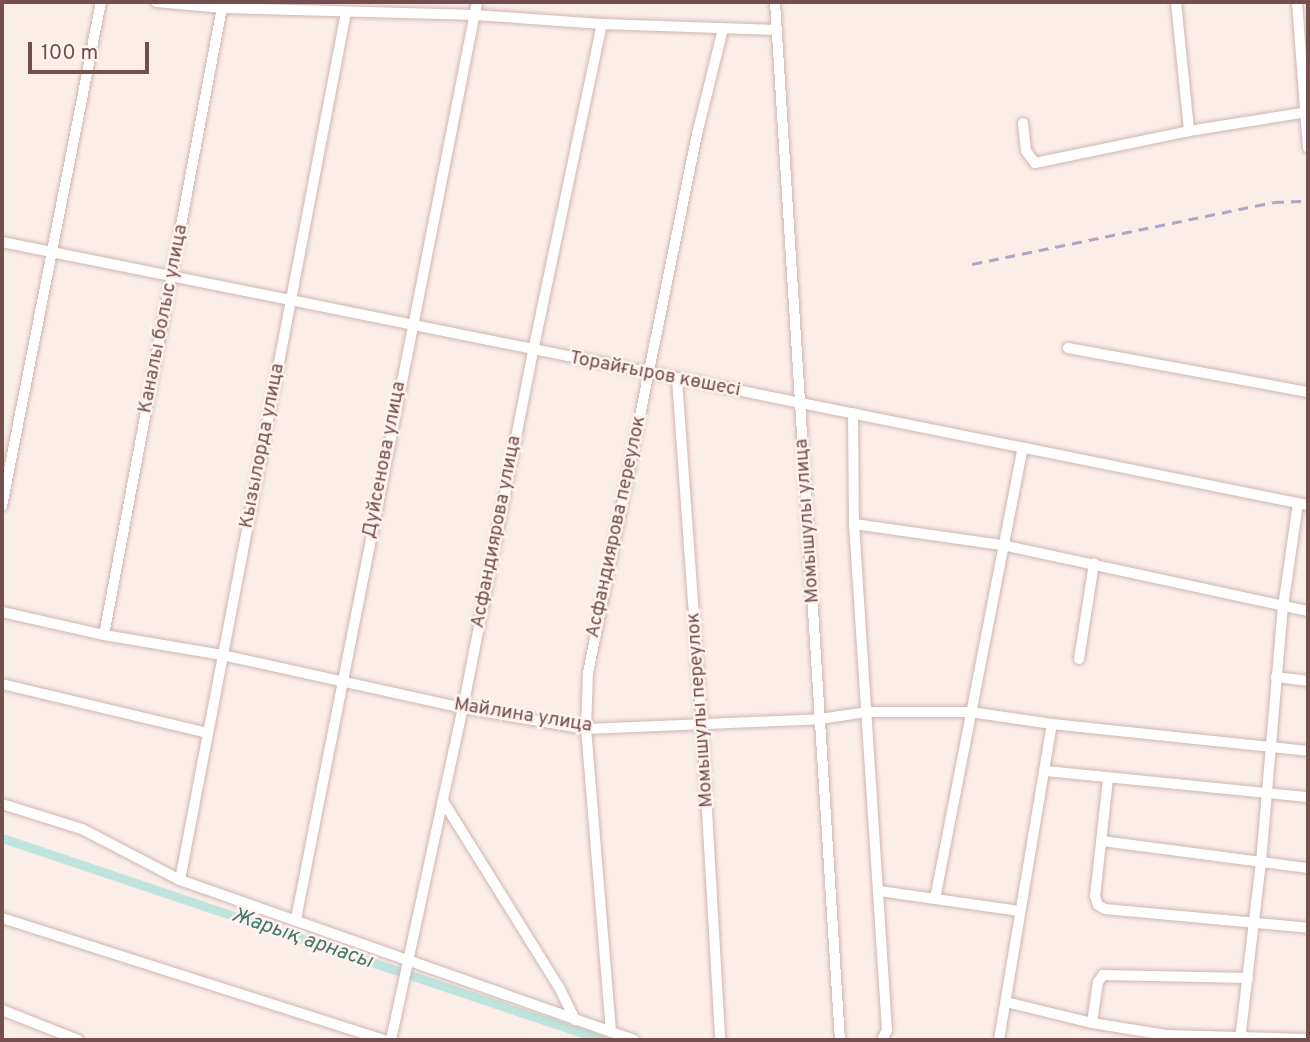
<!DOCTYPE html>
<meta charset="utf-8">
<style>
body{margin:0}
#map{position:relative;width:1310px;height:1042px;overflow:hidden;background:#fbeee9;font-family:Overpass,sans-serif}
div>[style]{position:absolute}
.canal>*{height:9px;margin:-4.5px;padding:0 4.5px;transform-origin:4.5px;border-radius:4.5px;background:#bee4dd}
.roads{filter:drop-shadow(0 0 2px #cfb5b2) drop-shadow(0 0 2px #cfb5b2)}
.minor>*{height:10px;margin:-5px;padding:0 5px;transform-origin:5px;border-radius:5px;background:#fff}
.rail>*{height:2.5px;margin-top:-1.25px;transform-origin:0;background:repeating-linear-gradient(90deg,#ada7c5 0 10px,transparent 0 17px)}
span{translate:-50% -50%;white-space:nowrap;text-align:center;line-height:1.15;-webkit-text-stroke:5px #fef3ef;paint-order:stroke}
.street-label{font-size:19px;color:#744f4e}
.water-label{font-size:21px;color:#427870;font-style:italic}
.frame{position:absolute;inset:0;border:4px solid #744f4e;pointer-events:none}
.scale{position:absolute;left:28px;top:42px;width:121px;height:32px;box-sizing:border-box;border:4px solid #744f4e;border-top:0;padding-left:9px;font-size:21px;line-height:24px;white-space:nowrap;color:#744f4e;-webkit-text-stroke:5px #fef3ef;paint-order:stroke}
</style>
<div id="map">
<div class="canal">
<i style="left:2px;top:838px;width:634px;rotate:18.58deg"></i>
</div>
<div class="roads">
<div class="minor">
<i style="left:156px;top:2px;width:67px;rotate:5.1deg"></i>
<i style="left:223px;top:8px;width:253px;rotate:1.6deg"></i>
<i style="left:476px;top:15px;width:126px;rotate:4.1deg"></i>
<i style="left:602px;top:24px;width:175px;rotate:2deg"></i>
<i style="left:775px;top:2px;width:1040px;rotate:86.42deg"></i>
<i style="left:1176px;top:2px;width:130px;rotate:84.2deg"></i>
<i style="left:1297px;top:2px;width:146px;rotate:85.7deg"></i>
<i style="left:1023px;top:123px;width:28px;rotate:84deg"></i>
<i style="left:1026px;top:151px;width:15px;rotate:53deg"></i>
<i style="left:1035px;top:163px;width:157px;rotate:-11.7deg"></i>
<i style="left:1189px;top:131px;width:121px;rotate:-9.1deg"></i>
<i style="left:2px;top:242px;width:1332px;rotate:11.39deg"></i>
<i style="left:1068px;top:348px;width:244px;rotate:10.4deg"></i>
<i style="left:677px;top:379px;width:346px;rotate:85.9deg"></i>
<i style="left:702px;top:724px;width:317px;rotate:86.7deg"></i>
<i style="left:853px;top:413px;width:111px;rotate:89.5deg"></i>
<i style="left:854px;top:524px;width:507px;rotate:86.27deg"></i>
<i style="left:887px;top:1030px;width:11px;rotate:117deg"></i>
<i style="left:2px;top:506px;width:514px;rotate:-78.89deg"></i>
<i style="left:854px;top:524px;width:149px;rotate:8.1deg"></i>
<i style="left:1002px;top:545px;width:313px;rotate:12.2deg"></i>
<i style="left:2px;top:612px;width:105px;rotate:12.7deg"></i>
<i style="left:104px;top:635px;width:120px;rotate:9.6deg"></i>
<i style="left:222px;top:655px;width:247px;rotate:12.4deg"></i>
<i style="left:463px;top:708px;width:125px;rotate:9.7deg"></i>
<i style="left:586px;top:729px;width:234px;rotate:-2.4deg"></i>
<i style="left:820px;top:719px;width:48px;rotate:-8.5deg"></i>
<i style="left:867px;top:712px;width:103px"></i>
<i style="left:970px;top:712px;width:83px;rotate:8.3deg"></i>
<i style="left:1052px;top:724px;width:257px;rotate:6deg"></i>
<i style="left:104px;top:635px;width:644px;rotate:-79.35deg"></i>
<i style="left:1079px;top:659px;width:97px;rotate:-81.1deg"></i>
<i style="left:1276px;top:677px;width:32px;rotate:7deg"></i>
<i style="left:2px;top:684px;width:211px;rotate:13.4deg"></i>
<i style="left:1046px;top:771px;width:263px;rotate:5.7deg"></i>
<i style="left:1108px;top:779px;width:118px;rotate:96.3deg"></i>
<i style="left:1095px;top:896px;width:9px;rotate:72deg"></i>
<i style="left:1098px;top:905px;width:8px;rotate:30deg"></i>
<i style="left:1105px;top:909px;width:204px;rotate:5.3deg"></i>
<i style="left:443px;top:801px;width:219px;rotate:58.1deg"></i>
<i style="left:559px;top:987px;width:37px;rotate:64deg"></i>
<i style="left:2px;top:804px;width:84px;rotate:17.4deg"></i>
<i style="left:82px;top:829px;width:110px;rotate:27.5deg"></i>
<i style="left:180px;top:880px;width:481px;rotate:19.4deg"></i>
<i style="left:1102px;top:841px;width:208px;rotate:7.5deg"></i>
<i style="left:180px;top:880px;width:884px;rotate:-79.17deg"></i>
<i style="left:879px;top:891px;width:142px;rotate:8.1deg"></i>
<i style="left:935px;top:899px;width:460px;rotate:-79deg"></i>
<i style="left:2px;top:918px;width:402px;rotate:17.7deg"></i>
<i style="left:296px;top:919px;width:935px;rotate:-78.83deg"></i>
<i style="left:1006px;top:1002px;width:89px;rotate:13.7deg"></i>
<i style="left:1092px;top:1023px;width:75px;rotate:9.2deg"></i>
<i style="left:1166px;top:1035px;width:142px;rotate:1.6deg"></i>
<i style="left:2px;top:1010px;width:82px;rotate:21.5deg"></i>
<i style="left:1092px;top:1023px;width:41px;rotate:-81.7deg"></i>
<i style="left:1098px;top:982px;width:9px;rotate:-54deg"></i>
<i style="left:1103px;top:975px;width:145px;rotate:1.2deg"></i>
<i style="left:611px;top:1032px;width:304px;rotate:-94.7deg"></i>
<i style="left:586px;top:729px;width:56px;rotate:-88deg"></i>
<i style="left:588px;top:673px;width:550px;rotate:-78.57deg"></i>
<i style="left:697px;top:134px;width:108px;rotate:-76.1deg"></i>
<i style="left:391px;top:1040px;width:340px;rotate:-77.8deg"></i>
<i style="left:463px;top:708px;width:364px;rotate:-78.9deg"></i>
<i style="left:533px;top:351px;width:334px;rotate:-78.1deg"></i>
<i style="left:999px;top:1040px;width:320px;rotate:-80.5deg"></i>
<i style="left:1240px;top:1040px;width:179px;rotate:-83.3deg"></i>
<i style="left:1261px;top:862px;width:256px;rotate:-85.1deg"></i>
<i style="left:1283px;top:607px;width:105px;rotate:-81.8deg"></i>
</div>
</div>
<div class="rail">
<i style="left:972px;top:264px;width:308px;rotate:-11.6deg"></i>
<i style="left:1274px;top:202px;width:34px;rotate:-2deg"></i>
</div>
<div class="street-label">
<span style="left:164px;top:319px;rotate:-79deg">Каналы болыс улица</span>
<span style="left:655px;top:375px;rotate:11deg">Торайғыров көшесі</span>
<span style="left:263px;top:446px;rotate:-79deg">Кызылорда улица</span>
<span style="left:385px;top:460px;rotate:-79deg">Дуйсенова улица</span>
<span style="left:808px;top:521px;rotate:-94deg">Момышулы улица</span>
<span style="left:617px;top:527px;rotate:-78deg">Асфандиярова переулок</span>
<span style="left:497px;top:532px;rotate:-79deg">Асфандиярова улица</span>
<span style="left:701px;top:710px;rotate:-94deg">Момышулы переулок</span>
<span style="left:523px;top:716px;rotate:9deg">Майлина улица</span>
</div>
<div class="water-label">
<span style="left:302px;top:939px;rotate:19deg">Жарық арнасы</span>
</div>
<div class="frame"></div>
<div class="scale">100 m</div>
</div>
